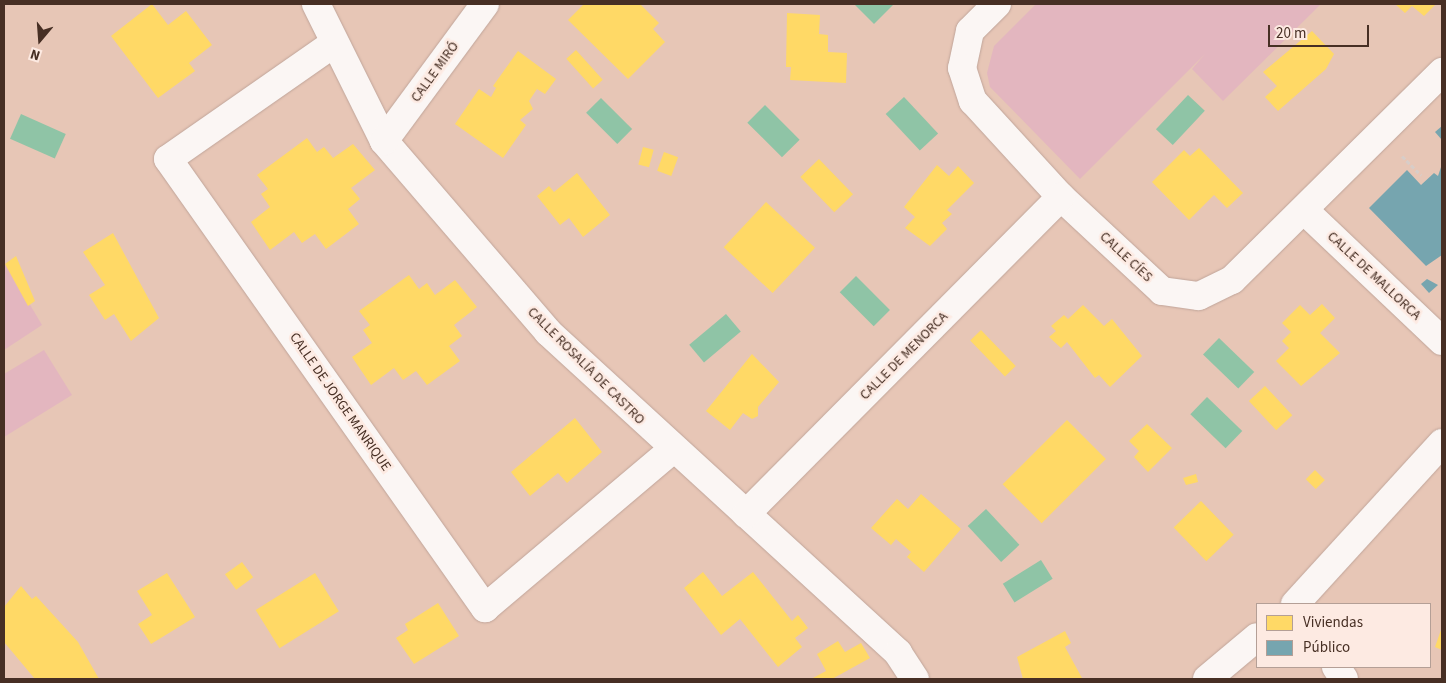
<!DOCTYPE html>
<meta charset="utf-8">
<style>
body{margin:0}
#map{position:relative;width:1446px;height:683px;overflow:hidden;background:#e7c6b6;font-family:"Source Sans 3",sans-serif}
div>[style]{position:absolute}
.green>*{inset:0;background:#e3b6bf}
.water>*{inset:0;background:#8fc4a6;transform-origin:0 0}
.homes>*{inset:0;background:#ffd966;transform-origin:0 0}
.public>*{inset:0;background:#76a5af}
.path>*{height:3px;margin-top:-1.5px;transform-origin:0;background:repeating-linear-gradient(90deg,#d8cdc8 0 4px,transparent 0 6.5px)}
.roads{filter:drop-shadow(0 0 1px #c0a59a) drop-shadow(0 0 1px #c0a59a)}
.street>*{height:28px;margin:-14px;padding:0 14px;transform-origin:14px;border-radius:14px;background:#fbf6f4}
span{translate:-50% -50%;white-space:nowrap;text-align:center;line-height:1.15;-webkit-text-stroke:5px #fdeae2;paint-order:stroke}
.street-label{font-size:14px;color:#472f24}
.frame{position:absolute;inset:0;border:5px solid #472f24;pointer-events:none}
.legend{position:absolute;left:1256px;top:603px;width:175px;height:65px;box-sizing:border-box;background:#fdeae2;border:1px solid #b49f96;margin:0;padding:6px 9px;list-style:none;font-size:15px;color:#472f24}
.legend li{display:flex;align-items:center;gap:10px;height:25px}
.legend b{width:25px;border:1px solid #b49f96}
.north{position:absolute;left:15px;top:15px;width:50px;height:50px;-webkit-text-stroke:4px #fdeae2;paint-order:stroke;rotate:198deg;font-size:14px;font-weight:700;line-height:20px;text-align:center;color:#472f24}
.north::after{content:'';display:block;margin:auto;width:18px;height:22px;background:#472f24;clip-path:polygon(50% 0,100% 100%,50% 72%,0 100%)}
.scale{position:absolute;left:1268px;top:25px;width:101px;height:22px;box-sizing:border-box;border:2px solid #472f24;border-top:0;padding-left:6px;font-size:15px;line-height:18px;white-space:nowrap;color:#472f24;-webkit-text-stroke:4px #fdeae2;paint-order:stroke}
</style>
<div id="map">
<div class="green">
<i style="clip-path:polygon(1036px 4px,1321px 4px,1223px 101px,1192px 69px,1205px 54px,1080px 179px,990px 87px,987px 73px,994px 46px)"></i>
<i style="clip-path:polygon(4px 261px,42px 325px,4px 350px)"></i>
<i style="clip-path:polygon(44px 350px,72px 395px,4px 437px,4px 374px)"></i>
</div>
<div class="water">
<i style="clip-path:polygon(854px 4px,891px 4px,893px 5px,874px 24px)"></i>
<i style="left:1188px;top:95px;width:23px;height:47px;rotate:43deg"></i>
<i style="left:904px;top:97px;width:50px;height:25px;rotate:47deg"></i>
<i style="left:601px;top:98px;width:44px;height:21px;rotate:45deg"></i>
<i style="left:765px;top:105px;width:49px;height:25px;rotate:45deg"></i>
<i style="left:21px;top:114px;width:49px;height:27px;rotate:24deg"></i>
<i style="left:856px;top:276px;width:48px;height:23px;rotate:45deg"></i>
<i style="left:726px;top:314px;width:23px;height:48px;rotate:50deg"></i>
<i style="left:1219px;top:338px;width:49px;height:23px;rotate:44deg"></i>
<i style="left:1207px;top:397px;width:49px;height:24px;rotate:44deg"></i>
<i style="left:986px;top:509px;width:49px;height:25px;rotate:47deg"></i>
<i style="left:1041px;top:560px;width:22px;height:45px;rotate:58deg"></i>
</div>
<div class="homes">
<i style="clip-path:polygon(152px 4px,168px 25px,186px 11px,212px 45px,189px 63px,195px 71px,158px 98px,111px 36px)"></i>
<i style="clip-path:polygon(584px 4px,640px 4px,659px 23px,653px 29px,665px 42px,628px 79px,568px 20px)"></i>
<i style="clip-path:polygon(1395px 4px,1436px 4px,1424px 16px,1412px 6px,1405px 13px)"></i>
<i style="clip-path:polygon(787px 13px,820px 15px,819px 34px,828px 35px,828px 52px,847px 53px,846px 83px,790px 80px,791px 67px,786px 67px)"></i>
<i style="clip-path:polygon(1312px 31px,1334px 54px,1326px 69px,1278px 111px,1265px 97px,1277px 86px,1263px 72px)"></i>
<i style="left:576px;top:50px;width:40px;height:13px;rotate:48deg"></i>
<i style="clip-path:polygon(518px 51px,556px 79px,545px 94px,537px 89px,529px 101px,533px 109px,520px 120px,526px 125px,503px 158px,455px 124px,479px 89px,491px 97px,496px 88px,493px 86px)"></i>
<i style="clip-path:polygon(307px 138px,317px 152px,324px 147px,333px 158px,353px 144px,375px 170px,351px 188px,360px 199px,348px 209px,359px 224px,326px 249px,315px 234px,302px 243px,294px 232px,270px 250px,251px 222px,270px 207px,261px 194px,268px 189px,257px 175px)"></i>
<i style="left:643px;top:147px;width:11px;height:18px;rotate:15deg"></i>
<i style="clip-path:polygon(1199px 148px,1243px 193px,1227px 208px,1214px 195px,1189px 220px,1152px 182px,1184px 150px,1190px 156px)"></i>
<i style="left:664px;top:152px;width:15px;height:20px;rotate:20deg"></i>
<i style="left:819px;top:159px;width:49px;height:26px;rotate:46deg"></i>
<i style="clip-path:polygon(937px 165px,949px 176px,958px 166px,974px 183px,947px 210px,952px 214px,942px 223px,947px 229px,930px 246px,905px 228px,915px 217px,904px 207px)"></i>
<i style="clip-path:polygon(577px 173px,610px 215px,583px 237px,569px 218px,560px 225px,537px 196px,549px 186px,554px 192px)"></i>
<i style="left:766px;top:202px;width:67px;height:62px;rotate:43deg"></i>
<i style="clip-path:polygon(113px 233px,159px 318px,131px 341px,114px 314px,105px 320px,89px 295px,105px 285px,83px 252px)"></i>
<i style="clip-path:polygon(16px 256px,35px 301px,28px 306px,5px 264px)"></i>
<i style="clip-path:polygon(409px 275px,419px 289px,427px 283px,435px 295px,455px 280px,477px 307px,454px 325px,462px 336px,449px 346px,460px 361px,427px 385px,416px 371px,403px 380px,394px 368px,371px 385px,352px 357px,372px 343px,363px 330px,370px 325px,359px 311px)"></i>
<i style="clip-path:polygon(1322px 304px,1335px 318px,1320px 333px,1340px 353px,1301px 386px,1276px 361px,1289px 348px,1282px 341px,1291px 332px,1282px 323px,1300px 305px,1310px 315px)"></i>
<i style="clip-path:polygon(1083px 305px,1104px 326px,1112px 319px,1142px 356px,1110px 387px,1099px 375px,1095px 378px,1067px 342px,1061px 348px,1049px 337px,1056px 331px,1051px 326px,1064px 315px,1068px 319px)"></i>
<i style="left:981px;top:330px;width:50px;height:15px;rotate:46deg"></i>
<i style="clip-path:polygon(752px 354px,779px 382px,758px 407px,758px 416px,752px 419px,743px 413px,730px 430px,706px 411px)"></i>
<i style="left:1265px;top:386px;width:40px;height:22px;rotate:47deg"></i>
<i style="clip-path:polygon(575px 418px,602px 452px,567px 483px,558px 473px,530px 496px,511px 472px)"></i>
<i style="left:1067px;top:420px;width:55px;height:91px;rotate:45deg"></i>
<i style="clip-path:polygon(1147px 424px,1172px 448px,1148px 472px,1134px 457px,1139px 451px,1129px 441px)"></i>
<i style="left:1315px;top:470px;width:14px;height:13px;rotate:45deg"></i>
<i style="clip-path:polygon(1196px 474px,1198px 482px,1186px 485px,1183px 478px)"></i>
<i style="clip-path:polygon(921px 494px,961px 529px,924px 572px,907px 557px,911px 552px,896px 539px,891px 545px,871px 528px,897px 499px,908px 509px)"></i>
<i style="left:1201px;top:501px;width:47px;height:38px;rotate:46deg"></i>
<i style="left:242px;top:562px;width:19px;height:21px;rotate:54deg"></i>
<i style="clip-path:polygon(703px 572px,722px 596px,753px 572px,792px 621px,798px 615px,808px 628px,795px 638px,802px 647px,778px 667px,740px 619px,721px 635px,684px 588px)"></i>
<i style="clip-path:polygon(167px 573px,195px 617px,151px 644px,138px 624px,152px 615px,137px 591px)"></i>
<i style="left:315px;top:573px;width:45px;height:70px;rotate:58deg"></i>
<i style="clip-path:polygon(21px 586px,32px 599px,36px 596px,78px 642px,99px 679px,35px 679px,4px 642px,4px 607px)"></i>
<i style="clip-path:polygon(438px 603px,459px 636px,414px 664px,396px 638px,408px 630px,405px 624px)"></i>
<i style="clip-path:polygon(1442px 627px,1442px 650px,1435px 647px)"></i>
<i style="clip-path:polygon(1065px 631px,1071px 643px,1065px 647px,1082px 678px,1023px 679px,1017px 657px)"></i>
<i style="clip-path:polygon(838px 641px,845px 652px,861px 643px,870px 658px,832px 679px,811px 679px,826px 671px,817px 654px)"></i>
</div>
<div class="public">
<i style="clip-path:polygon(1442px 126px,1442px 140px,1435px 132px)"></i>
<i style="clip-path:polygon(1442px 164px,1442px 255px,1426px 266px,1369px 208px,1407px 170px,1421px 185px,1434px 173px,1438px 176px)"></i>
<i style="clip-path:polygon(1427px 279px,1438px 285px,1429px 293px,1421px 284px)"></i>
</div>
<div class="path">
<i style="left:1402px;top:156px;width:27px;rotate:45deg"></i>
</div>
<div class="roads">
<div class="street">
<i style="left:316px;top:4px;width:153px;rotate:63.6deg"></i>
<i style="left:384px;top:141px;width:252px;rotate:49.3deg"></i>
<i style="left:548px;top:332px;width:475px;rotate:42.5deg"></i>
<i style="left:898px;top:653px;width:31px;rotate:57deg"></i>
<i style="left:997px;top:4px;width:38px;rotate:135deg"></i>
<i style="left:970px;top:31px;width:38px;rotate:102deg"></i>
<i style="left:962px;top:68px;width:35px;rotate:72deg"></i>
<i style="left:973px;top:101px;width:130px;rotate:47.5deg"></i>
<i style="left:1061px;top:197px;width:138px;rotate:42.9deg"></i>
<i style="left:1162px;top:291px;width:37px;rotate:8deg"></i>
<i style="left:1199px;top:296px;width:37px;rotate:-26deg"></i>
<i style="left:1232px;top:280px;width:296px;rotate:-44.7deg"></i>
<i style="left:333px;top:44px;width:201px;rotate:145.1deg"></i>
<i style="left:168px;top:159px;width:550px;rotate:54.78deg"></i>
<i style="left:485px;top:608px;width:245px;rotate:-40.2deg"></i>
<i style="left:384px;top:141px;width:170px;rotate:-53.6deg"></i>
<i style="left:1305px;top:211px;width:189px;rotate:43.5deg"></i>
<i style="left:746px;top:514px;width:447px;rotate:-45.2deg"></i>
<i style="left:1295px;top:604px;width:218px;rotate:-47.6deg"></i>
<i style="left:1336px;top:667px;width:14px;rotate:56deg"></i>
<i style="left:1207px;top:679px;width:65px;rotate:-40deg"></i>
</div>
</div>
<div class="street-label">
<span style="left:435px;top:72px;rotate:-54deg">CALLE MIRÓ</span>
<span style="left:1126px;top:257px;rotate:43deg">CALLE CÍES</span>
<span style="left:1374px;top:276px;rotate:43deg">CALLE DE MALLORCA</span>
<span style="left:904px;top:356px;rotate:-45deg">CALLE DE MENORCA</span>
<span style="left:586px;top:366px;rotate:45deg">CALLE ROSALÍA DE CASTRO</span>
<span style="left:340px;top:402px;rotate:55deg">CALLE DE JORGE MANRIQUE</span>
</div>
<div class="frame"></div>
<ul class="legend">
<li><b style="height:14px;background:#ffd966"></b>Viviendas</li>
<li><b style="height:14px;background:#76a5af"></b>Público</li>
</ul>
<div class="north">N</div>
<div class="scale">20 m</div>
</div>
